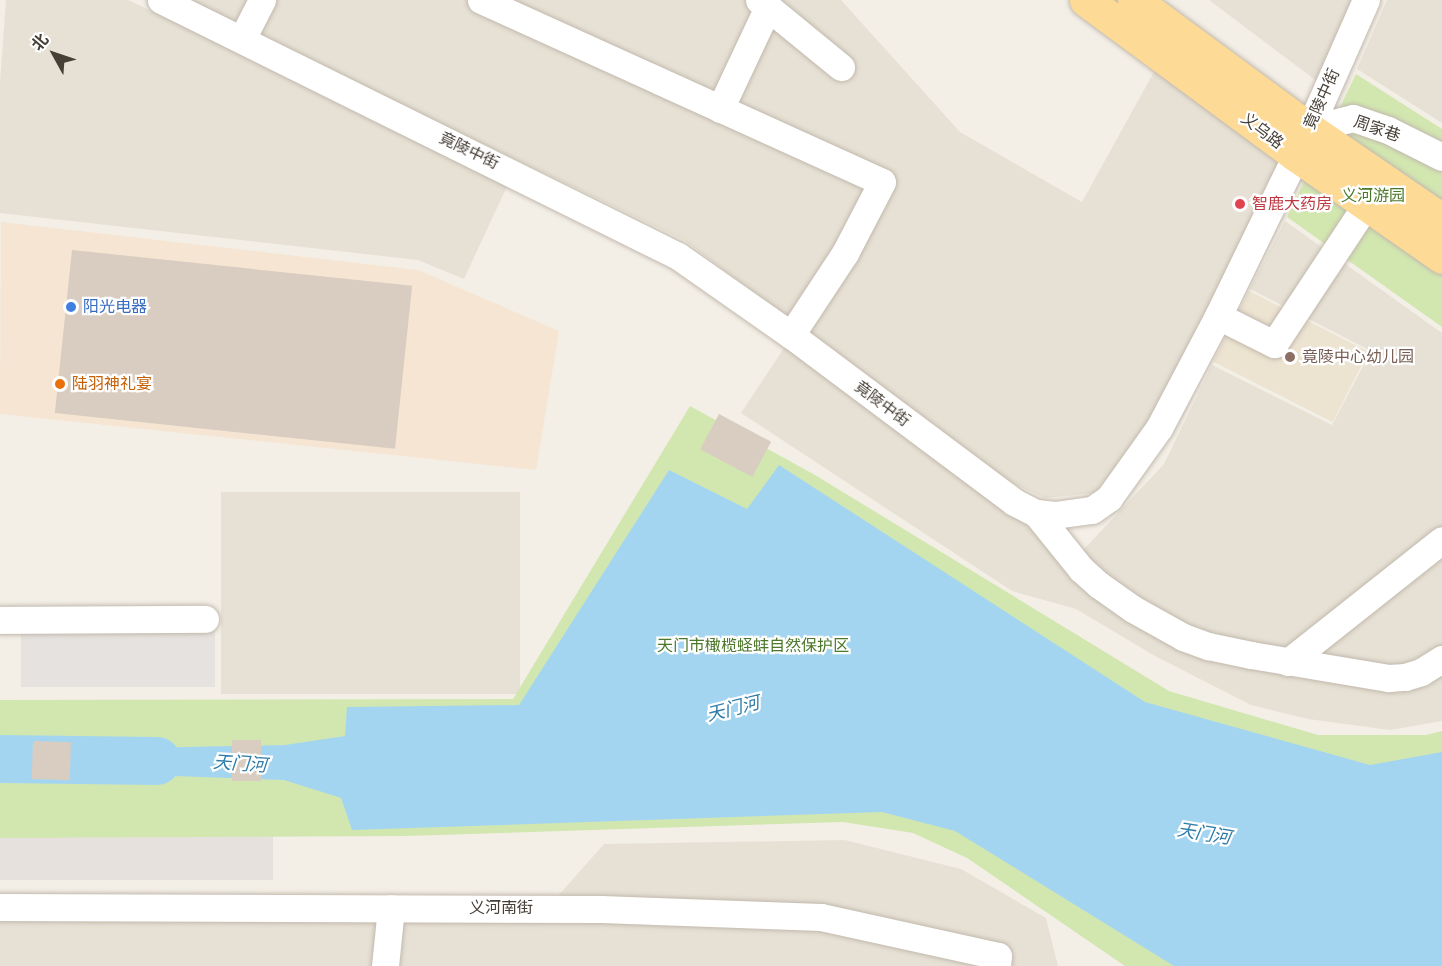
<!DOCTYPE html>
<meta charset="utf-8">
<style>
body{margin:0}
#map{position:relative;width:1442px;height:966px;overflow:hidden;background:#f3efe7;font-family:"Nunito Sans","Noto Sans SC",sans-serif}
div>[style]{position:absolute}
.residential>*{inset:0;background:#e7e1d5;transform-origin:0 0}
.commercial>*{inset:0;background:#f5e5d2}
.industrial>*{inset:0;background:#e6e1dc;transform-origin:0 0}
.education>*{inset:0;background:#ece3d1;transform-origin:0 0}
.green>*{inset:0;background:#d2e7b0}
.parking>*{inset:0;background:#e5e2df;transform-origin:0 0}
.water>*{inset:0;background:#a4d5f0}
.river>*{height:48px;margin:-24px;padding:0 24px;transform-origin:24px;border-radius:24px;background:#a4d5f0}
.building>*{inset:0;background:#d8cdc0;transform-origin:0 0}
.roads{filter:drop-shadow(0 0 2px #c2b9ad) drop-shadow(0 0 2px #c2b9ad)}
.minor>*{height:27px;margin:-13.5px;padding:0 13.5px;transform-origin:13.5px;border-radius:13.5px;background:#fff}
.major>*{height:33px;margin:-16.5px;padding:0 16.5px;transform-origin:16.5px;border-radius:16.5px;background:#fdda96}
.dots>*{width:16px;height:16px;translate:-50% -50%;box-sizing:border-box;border:3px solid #fff;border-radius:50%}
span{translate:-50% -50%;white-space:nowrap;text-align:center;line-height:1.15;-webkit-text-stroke:4.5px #fff;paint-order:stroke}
.street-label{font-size:16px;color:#463f36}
.park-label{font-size:16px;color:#4b7829}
.health-label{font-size:16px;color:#be3a42}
.left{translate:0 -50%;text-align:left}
.shop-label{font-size:16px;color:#366cbe}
.education-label{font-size:16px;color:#785e54}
.food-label{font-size:16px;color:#c56008}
.water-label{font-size:18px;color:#2e7caa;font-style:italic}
.north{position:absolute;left:24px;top:24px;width:60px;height:60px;-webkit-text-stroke:4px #fff;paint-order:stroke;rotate:310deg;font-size:16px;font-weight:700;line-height:24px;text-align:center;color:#463f36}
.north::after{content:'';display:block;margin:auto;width:21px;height:27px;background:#463f36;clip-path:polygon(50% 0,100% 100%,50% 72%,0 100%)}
</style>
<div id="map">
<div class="residential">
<i style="clip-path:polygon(6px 0,128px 0,510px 180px,464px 279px,418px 260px,0 213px,0 82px)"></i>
<i style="clip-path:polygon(182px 0,841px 0,960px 132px,1082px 202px,1155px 70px,1281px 162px,1162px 408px,1095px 493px,1045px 498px,995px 475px,684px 240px)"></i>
<i style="clip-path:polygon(1209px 0,1354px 0,1318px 82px)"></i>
<i style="clip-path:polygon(1387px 0,1442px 0,1442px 123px,1357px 69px)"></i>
<i style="clip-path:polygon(1285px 221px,1442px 333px,1442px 721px,1390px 730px,1308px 719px,1251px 705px,1155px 656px,1076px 609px,1012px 591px,741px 413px,788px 342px,984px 489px,1071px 563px,1164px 464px,1212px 365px,1332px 425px,1371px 351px,1250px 289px)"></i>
<i style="left:221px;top:492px;width:299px;height:202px"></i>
<i style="clip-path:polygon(845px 840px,961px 869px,1046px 918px,1058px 966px,0 966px,0 897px,557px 897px,604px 844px)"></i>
</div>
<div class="commercial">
<i style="clip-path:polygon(1px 222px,418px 270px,559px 331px,536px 470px,0 414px)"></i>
</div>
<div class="industrial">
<i style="left:0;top:707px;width:273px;height:173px"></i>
</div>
<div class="education">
<i style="left:1249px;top:291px;width:134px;height:79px;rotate:27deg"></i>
</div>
<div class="green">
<i style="clip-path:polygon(1356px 74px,1442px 129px,1442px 327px,1287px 217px)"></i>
<i style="clip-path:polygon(690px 406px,815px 475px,1169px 691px,1318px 735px,1426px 735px,1442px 731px,1442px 966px,1125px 966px,967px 858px,913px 833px,843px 822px,407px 836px,0 838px,0 700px,513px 699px)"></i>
</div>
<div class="parking">
<i style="left:215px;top:610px;width:77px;height:194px;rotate:90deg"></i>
</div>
<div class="water">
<i style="clip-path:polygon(779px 465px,1145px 702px,1370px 765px,1442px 752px,1442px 966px,1174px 966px,955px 831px,882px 812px,352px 830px,341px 798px,284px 780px,92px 773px,92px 749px,285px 745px,345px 736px,347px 707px,519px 705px,669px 470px,747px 509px)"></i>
</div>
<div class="river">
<i style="left:0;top:759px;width:157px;rotate:0.7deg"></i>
</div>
<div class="building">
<i style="left:72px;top:250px;width:342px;height:164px;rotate:6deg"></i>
<i style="left:719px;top:414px;width:59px;height:40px;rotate:28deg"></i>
<i style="left:232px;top:740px;width:29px;height:41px"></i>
<i style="left:33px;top:741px;width:38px;height:38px;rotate:2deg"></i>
</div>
<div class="roads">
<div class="minor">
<i style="left:161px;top:0;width:577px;rotate:26.34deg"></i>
<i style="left:678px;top:256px;width:138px;rotate:35deg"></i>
<i style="left:791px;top:335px;width:279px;rotate:36.8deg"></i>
<i style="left:1014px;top:502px;width:25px;rotate:27deg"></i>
<i style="left:1036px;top:513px;width:19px;rotate:6deg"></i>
<i style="left:1055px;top:515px;width:37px;rotate:-8deg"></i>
<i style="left:1092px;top:510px;width:21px;rotate:-35deg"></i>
<i style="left:1109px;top:498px;width:86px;rotate:-54.5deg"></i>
<i style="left:1159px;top:428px;width:127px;rotate:-62.2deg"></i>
<i style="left:1218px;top:316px;width:208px;rotate:-64.1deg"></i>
<i style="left:1309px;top:129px;width:141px;rotate:-66.2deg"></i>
<i style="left:481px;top:0;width:440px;rotate:24.4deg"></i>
<i style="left:882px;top:182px;width:80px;rotate:117.5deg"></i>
<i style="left:845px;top:253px;width:98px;rotate:123.4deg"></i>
<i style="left:759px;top:0;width:106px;rotate:39.3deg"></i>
<i style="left:242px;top:39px;width:44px;rotate:-62.9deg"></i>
<i style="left:720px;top:109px;width:113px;rotate:-64.8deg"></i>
<i style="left:1309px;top:129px;width:45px;rotate:-14deg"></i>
<i style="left:1353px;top:118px;width:37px;rotate:19deg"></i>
<i style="left:1388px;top:130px;width:60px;rotate:26.6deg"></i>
<i style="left:1218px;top:316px;width:63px;rotate:26.6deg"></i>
<i style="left:1274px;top:344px;width:167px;rotate:-56.5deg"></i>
<i style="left:1036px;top:513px;width:72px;rotate:51.2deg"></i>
<i style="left:1081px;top:569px;width:24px;rotate:42deg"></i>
<i style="left:1099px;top:585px;width:42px;rotate:35.2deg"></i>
<i style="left:1133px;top:609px;width:57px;rotate:29.2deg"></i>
<i style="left:1183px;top:637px;width:27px;rotate:20deg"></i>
<i style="left:1208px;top:646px;width:44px;rotate:11.8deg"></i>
<i style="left:1251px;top:655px;width:140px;rotate:9.5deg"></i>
<i style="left:1389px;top:678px;width:16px;rotate:-4deg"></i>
<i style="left:1405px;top:677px;width:17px;rotate:-17deg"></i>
<i style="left:1421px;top:672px;width:25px;rotate:-32deg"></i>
<i style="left:0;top:620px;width:205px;rotate:-0.3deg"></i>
<i style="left:1288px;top:662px;width:196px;rotate:-38.4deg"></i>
<i style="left:0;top:907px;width:601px;rotate:0.19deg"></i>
<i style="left:601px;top:909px;width:220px;rotate:2.1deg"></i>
<i style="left:821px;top:917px;width:181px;rotate:12.4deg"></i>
<i style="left:998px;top:956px;width:10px;rotate:96deg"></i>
<i style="left:385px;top:966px;width:58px;rotate:-84.1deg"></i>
</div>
<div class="major">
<i style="left:1086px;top:0;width:261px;rotate:36.4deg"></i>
<i style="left:1296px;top:155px;width:178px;rotate:34.9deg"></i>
<i style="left:1134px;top:0;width:217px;rotate:36.4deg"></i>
<i style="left:1309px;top:129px;width:161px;rotate:34.4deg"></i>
</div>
</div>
<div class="dots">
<i style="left:1240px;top:204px;background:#e0444e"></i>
<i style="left:71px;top:307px;background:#3f7fe0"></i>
<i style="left:1290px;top:357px;background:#8d6e63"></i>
<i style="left:60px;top:384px;background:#e8710a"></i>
</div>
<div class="street-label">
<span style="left:1322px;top:99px;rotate:-66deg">竟陵中街</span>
<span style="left:1377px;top:129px;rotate:19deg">周家巷</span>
<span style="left:1262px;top:131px;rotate:37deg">义乌路</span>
<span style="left:469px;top:151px;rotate:26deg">竟陵中街</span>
<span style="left:882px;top:404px;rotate:37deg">竟陵中街</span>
<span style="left:501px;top:908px">义河南街</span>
</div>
<div class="park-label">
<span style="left:1373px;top:196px">义河游园</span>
<span style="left:753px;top:646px">天门市橄榄蛏蚌自然保护区</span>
</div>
<div class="health-label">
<span class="left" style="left:1252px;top:204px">智鹿大药房</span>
</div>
<div class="shop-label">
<span class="left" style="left:83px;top:307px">阳光电器</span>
</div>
<div class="education-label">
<span class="left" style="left:1302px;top:357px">竟陵中心幼儿园</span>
</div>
<div class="food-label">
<span class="left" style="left:72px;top:384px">陆羽神礼宴</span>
</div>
<div class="water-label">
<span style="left:733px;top:709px;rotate:-14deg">天门河</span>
<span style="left:240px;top:764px;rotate:4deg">天门河</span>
<span style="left:1204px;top:834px;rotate:9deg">天门河</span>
</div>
<div class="north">北</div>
</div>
